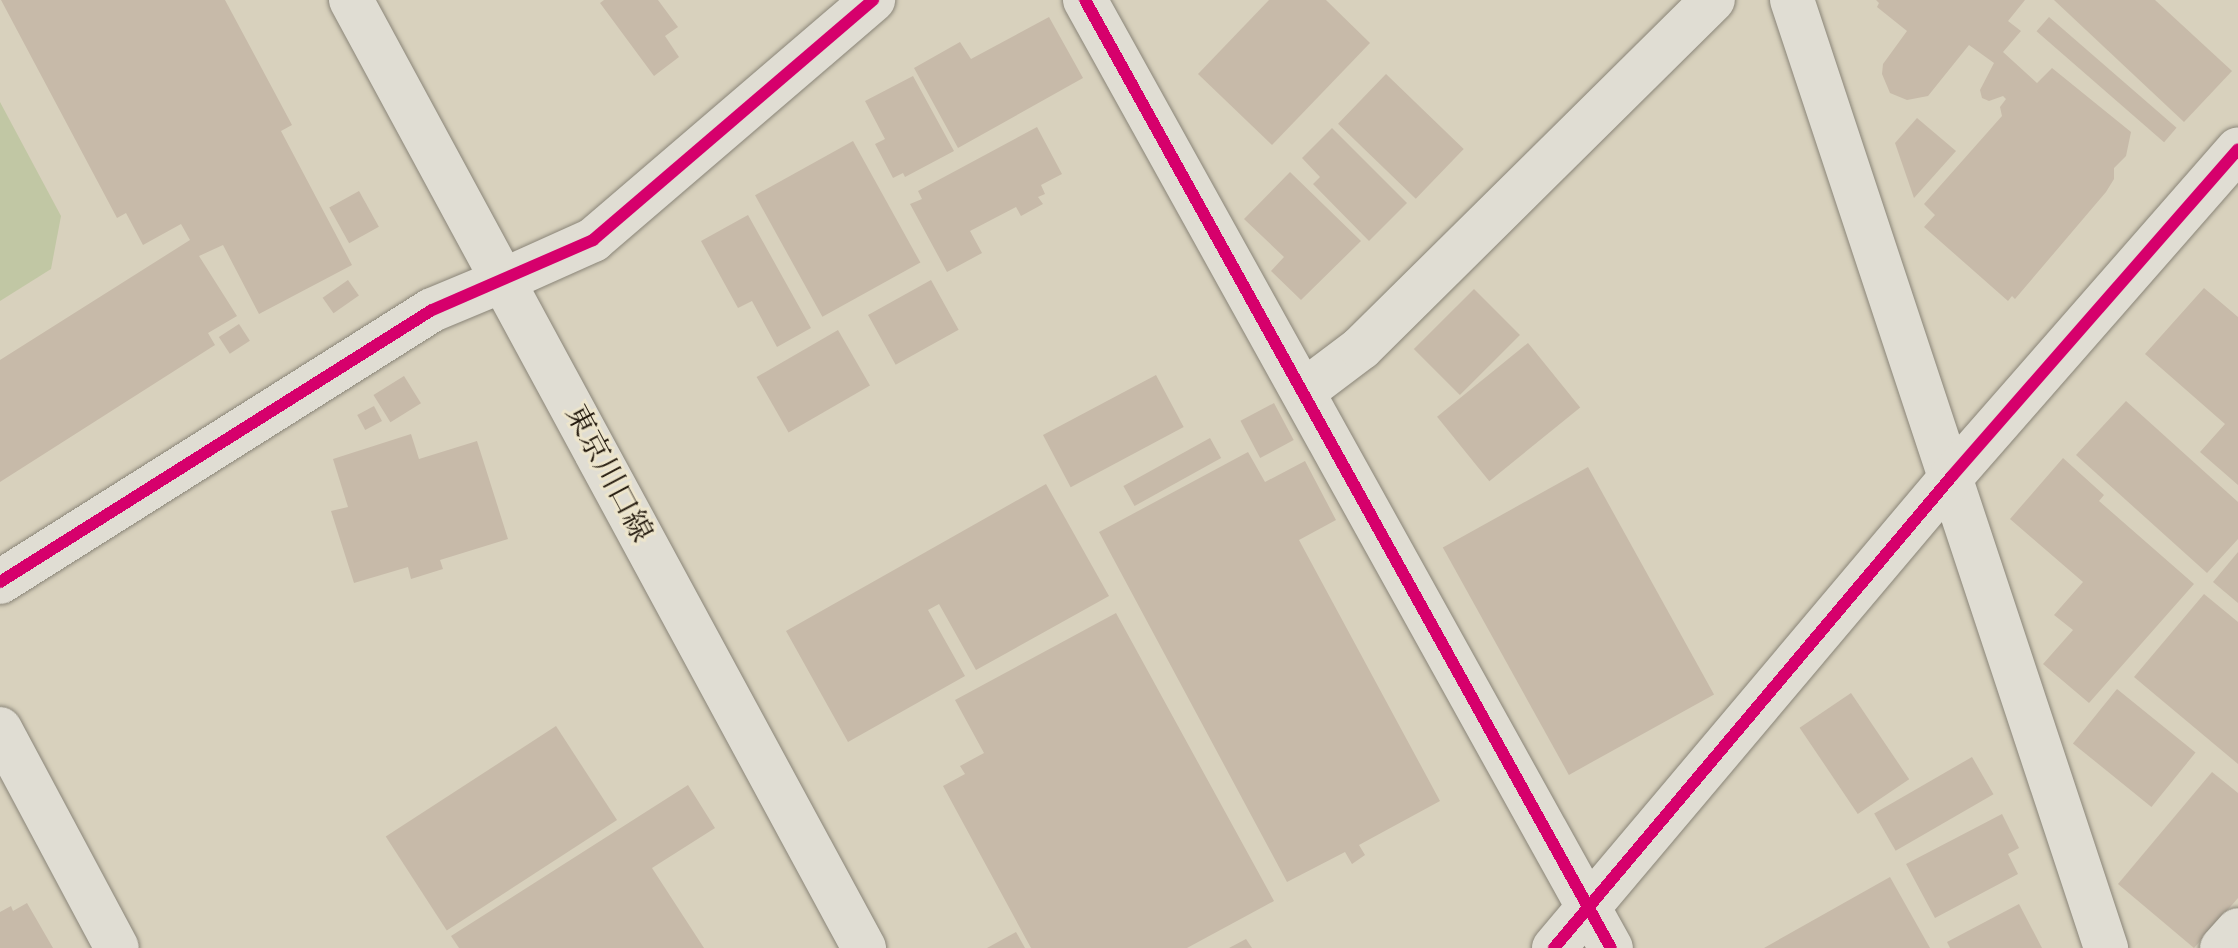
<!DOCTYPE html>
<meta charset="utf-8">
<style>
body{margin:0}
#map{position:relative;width:2238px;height:948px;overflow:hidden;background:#d8d1bd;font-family:Alegreya,"Noto Serif JP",serif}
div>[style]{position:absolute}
.green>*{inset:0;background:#c1c7a4}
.building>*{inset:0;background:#c7baa9;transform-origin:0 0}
.roads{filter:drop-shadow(0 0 2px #8a8578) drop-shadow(0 0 2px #8a8578)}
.minor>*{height:44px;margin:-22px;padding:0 22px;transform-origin:22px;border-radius:22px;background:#e0ddd3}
.tertiary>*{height:44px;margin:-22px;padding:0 22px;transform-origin:22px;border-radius:22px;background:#e0ddd3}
.secondary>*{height:44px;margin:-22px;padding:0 22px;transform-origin:22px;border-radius:22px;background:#e0ddd3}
.cycleway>*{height:12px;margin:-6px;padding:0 6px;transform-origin:6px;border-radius:6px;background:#d6006c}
span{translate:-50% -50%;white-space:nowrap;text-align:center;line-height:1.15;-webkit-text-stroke:6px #ede5cc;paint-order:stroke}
.street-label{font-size:30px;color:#23190d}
</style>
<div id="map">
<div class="green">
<i style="clip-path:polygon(0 102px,61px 216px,51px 269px,0 301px)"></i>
</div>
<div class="building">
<i style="clip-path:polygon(1px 0,225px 0,292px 125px,281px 131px,352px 265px,259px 314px,223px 245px,199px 256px,237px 316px,208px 333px,215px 345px,0 482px,0 360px,190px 240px,181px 224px,143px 245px,126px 213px,117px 218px)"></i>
<i style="clip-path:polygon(604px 0,658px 0,678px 27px,665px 36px,679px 57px,654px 76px,600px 3px)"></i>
<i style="clip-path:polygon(1269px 0,1326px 0,1370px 43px,1272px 145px,1198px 74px)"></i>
<i style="clip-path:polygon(1876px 0,2025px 0,2008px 21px,2021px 31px,2003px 52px,2037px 83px,2052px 68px,2131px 132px,2126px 156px,2114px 168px,2114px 179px,2106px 192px,2015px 299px,2012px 296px,2008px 301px,1924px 227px,1935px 215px,1924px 204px,2002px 116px,2000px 107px,2006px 99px,2003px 96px,1989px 101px,1982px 98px,1980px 90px,1994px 63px,1969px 45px,1928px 96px,1907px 100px,1890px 93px,1882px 74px,1883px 64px,1907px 31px,1877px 7px,1879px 3px)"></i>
<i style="clip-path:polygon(2054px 0,2155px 0,2232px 71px,2184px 122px)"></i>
<i style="clip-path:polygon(1049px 17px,1083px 78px,958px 148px,914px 68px,960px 42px,971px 59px)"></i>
<i style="left:2049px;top:17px;width:169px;height:19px;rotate:41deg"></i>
<i style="left:1386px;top:74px;width:108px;height:69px;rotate:44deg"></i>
<i style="clip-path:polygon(913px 76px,954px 151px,905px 177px,903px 173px,893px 178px,875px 144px,885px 139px,865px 101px)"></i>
<i style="clip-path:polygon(1917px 118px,1956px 151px,1914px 198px,1895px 143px)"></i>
<i style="clip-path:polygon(1037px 127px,1062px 174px,1041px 185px,1045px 194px,1038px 197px,1043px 204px,1021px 216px,1016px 207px,970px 231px,982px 253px,947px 272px,910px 204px,922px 199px,918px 191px)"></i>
<i style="clip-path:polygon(1332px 128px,1407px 203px,1369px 241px,1313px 184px,1320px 177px,1302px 158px)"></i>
<i style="left:853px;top:141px;width:139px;height:112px;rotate:61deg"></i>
<i style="clip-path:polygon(1290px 172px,1361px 241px,1301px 300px,1271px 271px,1284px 257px,1244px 219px)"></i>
<i style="left:359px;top:191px;width:41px;height:34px;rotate:61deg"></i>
<i style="clip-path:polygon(748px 215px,811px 328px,777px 347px,752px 301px,738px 308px,701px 241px)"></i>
<i style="left:348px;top:280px;width:19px;height:31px;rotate:55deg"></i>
<i style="left:931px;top:280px;width:57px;height:72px;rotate:61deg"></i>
<i style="clip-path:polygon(2204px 288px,2238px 317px,2238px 485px,2200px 452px,2225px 424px,2145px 354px)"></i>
<i style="left:1474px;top:289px;width:65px;height:85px;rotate:45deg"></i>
<i style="left:239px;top:324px;width:20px;height:24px;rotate:57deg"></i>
<i style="left:838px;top:330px;width:64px;height:94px;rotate:60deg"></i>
<i style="left:1528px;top:343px;width:83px;height:117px;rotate:51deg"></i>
<i style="left:1156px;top:375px;width:59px;height:128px;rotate:62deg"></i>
<i style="left:404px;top:376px;width:32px;height:36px;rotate:58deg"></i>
<i style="clip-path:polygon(2126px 401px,2238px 502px,2238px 539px,2207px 573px,2076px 455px)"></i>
<i style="left:1274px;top:403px;width:42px;height:38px;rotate:62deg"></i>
<i style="left:374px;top:406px;width:17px;height:19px;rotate:62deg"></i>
<i style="clip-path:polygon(411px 434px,419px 459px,477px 441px,508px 539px,440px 560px,443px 569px,411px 579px,408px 567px,354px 583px,331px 511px,348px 507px,333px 459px)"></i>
<i style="left:1210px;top:438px;width:23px;height:99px;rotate:61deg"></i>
<i style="clip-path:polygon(1248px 452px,1265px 482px,1305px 461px,1336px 520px,1299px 540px,1440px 801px,1359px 845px,1365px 855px,1352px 864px,1345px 852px,1287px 882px,1099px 532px)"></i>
<i style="clip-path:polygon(2063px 458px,2104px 495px,2099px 501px,2194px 584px,2089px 703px,2043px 664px,2073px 630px,2054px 615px,2083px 582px,2010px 519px)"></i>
<i style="left:1588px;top:467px;width:260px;height:166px;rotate:61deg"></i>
<i style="clip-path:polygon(1046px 484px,1109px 596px,976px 670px,939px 604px,928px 610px,965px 676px,848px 742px,786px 631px)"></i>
<i style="clip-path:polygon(2238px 552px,2238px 603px,2213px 582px)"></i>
<i style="clip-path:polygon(2204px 594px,2238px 622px,2238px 764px,2134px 677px)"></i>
<i style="clip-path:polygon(1116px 613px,1274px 901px,1187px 948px,1031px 948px,943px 786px,965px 774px,960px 766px,984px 753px,955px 700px)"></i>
<i style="left:2117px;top:689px;width:101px;height:70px;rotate:39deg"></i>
<i style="left:1851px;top:693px;width:104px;height:62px;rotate:56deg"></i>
<i style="left:556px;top:726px;width:112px;height:203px;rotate:57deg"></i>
<i style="left:1972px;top:757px;width:43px;height:113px;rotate:60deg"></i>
<i style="clip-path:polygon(2212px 772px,2238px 793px,2238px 898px,2194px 948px,2118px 884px)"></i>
<i style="clip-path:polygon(688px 785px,715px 828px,652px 868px,704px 948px,459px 948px,451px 936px)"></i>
<i style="clip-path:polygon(2002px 814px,2019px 848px,2008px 854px,2018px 874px,1935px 918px,1906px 864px)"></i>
<i style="clip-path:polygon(1890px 877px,1930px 948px,1764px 948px)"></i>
<i style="clip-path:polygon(27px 903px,53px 948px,0 948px,0 912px,11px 906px,13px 911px)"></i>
<i style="clip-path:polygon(2019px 904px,2042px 948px,1950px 948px,1947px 942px)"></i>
<i style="clip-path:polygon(1016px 932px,1025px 948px,987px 948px)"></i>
<i style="clip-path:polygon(1246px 939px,1252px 948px,1229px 948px)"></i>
</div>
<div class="roads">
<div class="minor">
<i style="left:1085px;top:0;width:1084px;rotate:60.98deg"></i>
<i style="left:1792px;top:0;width:999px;rotate:71.67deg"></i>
<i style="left:1304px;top:391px;width:71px;rotate:-37deg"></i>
<i style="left:1361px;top:348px;width:495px;rotate:-44.7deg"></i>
<i style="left:0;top:582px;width:510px;rotate:-32.2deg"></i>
<i style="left:432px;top:310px;width:78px;rotate:-22.6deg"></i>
<i style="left:0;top:729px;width:248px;rotate:61.9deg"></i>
<i style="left:2222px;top:948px;width:24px;rotate:-48deg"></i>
</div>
<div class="tertiary">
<i style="left:504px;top:280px;width:98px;rotate:-24.2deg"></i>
<i style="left:593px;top:240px;width:369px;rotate:-40.6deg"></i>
<i style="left:1554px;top:948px;width:617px;rotate:-49.86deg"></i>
<i style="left:1952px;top:476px;width:434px;rotate:-48.8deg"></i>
</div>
<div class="secondary">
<i style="left:351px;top:0;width:1078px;rotate:61.58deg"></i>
</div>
</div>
<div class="cycleway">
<i style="left:1085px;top:0;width:1084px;rotate:60.98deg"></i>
<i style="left:0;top:582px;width:510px;rotate:-32.2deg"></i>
<i style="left:432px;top:310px;width:176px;rotate:-23.5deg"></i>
<i style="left:593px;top:240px;width:369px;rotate:-40.6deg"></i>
<i style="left:1554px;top:948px;width:617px;rotate:-49.86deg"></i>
<i style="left:1952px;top:476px;width:434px;rotate:-48.8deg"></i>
</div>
<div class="street-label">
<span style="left:609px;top:473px;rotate:62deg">東京川口線</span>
</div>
</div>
